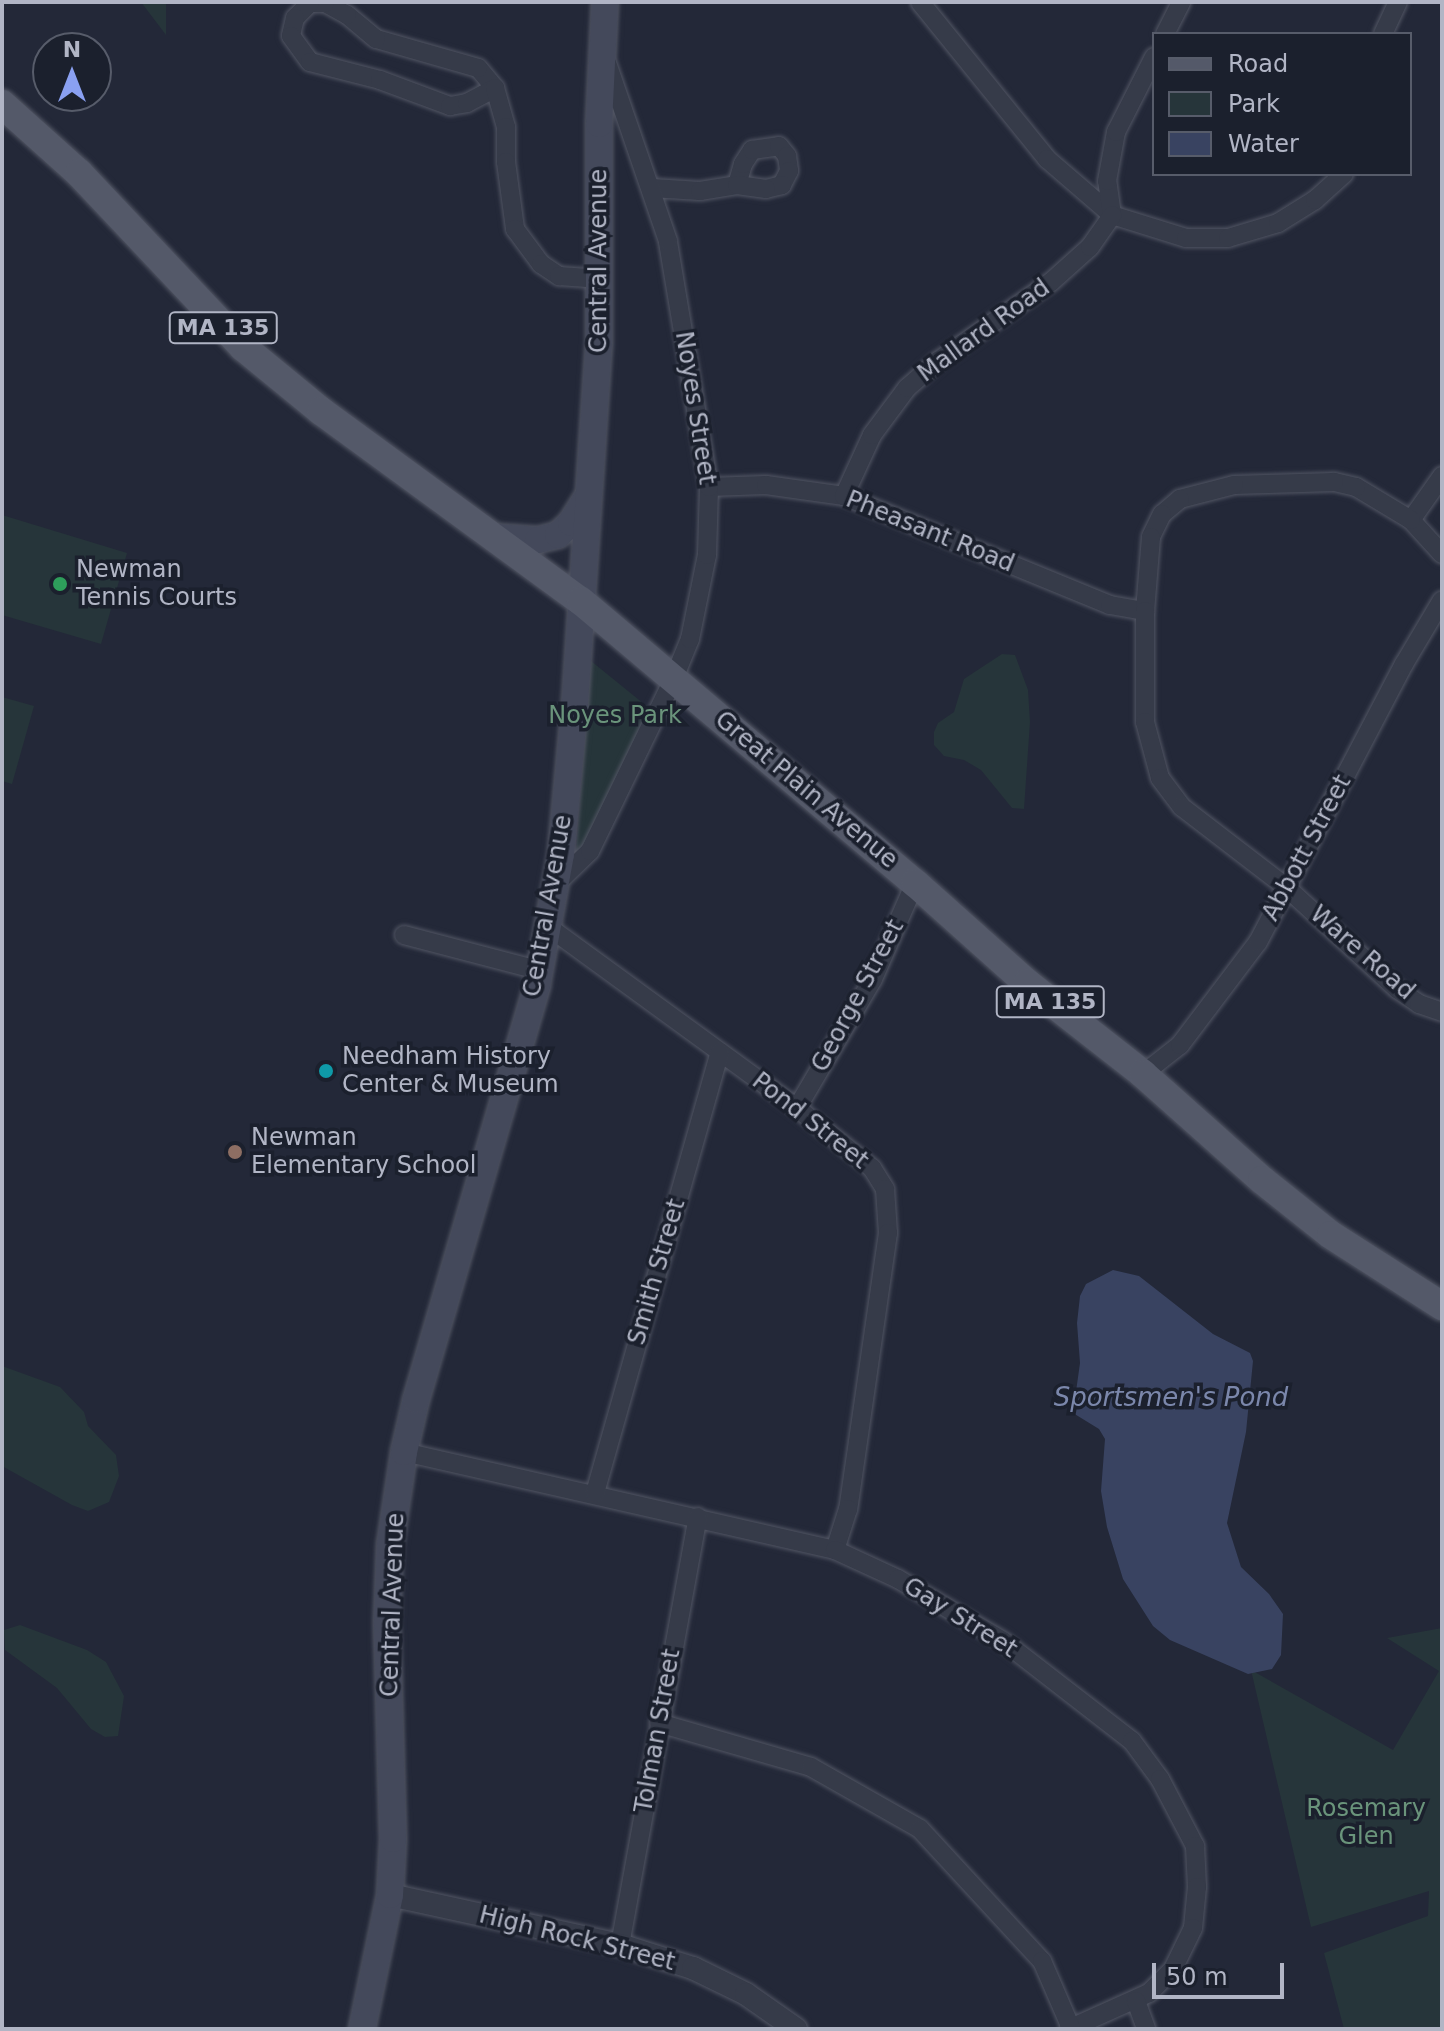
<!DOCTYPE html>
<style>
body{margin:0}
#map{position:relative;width:1444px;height:2031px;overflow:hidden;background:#232838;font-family:"DejaVu Sans",sans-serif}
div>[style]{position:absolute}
.green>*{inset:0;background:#26353a}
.water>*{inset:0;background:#394361}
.roads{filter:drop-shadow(0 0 2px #515563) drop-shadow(0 0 2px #515563)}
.minor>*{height:18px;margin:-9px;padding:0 9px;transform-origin:9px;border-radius:9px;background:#363b49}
.tertiary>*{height:22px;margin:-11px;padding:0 11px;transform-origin:11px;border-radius:11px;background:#363b49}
.secondary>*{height:26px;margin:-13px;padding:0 13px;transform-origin:13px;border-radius:13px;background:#44495b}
.primary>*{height:28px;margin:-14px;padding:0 14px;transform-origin:14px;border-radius:14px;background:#545969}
.dots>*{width:22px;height:22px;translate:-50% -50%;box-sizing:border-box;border:4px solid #1b202d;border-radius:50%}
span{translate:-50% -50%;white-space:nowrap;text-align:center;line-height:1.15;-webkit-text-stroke:7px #1b202d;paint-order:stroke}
.shield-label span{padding:2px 6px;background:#1b202d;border:2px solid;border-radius:6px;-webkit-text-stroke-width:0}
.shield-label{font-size:22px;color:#b1b5c5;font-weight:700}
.street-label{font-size:24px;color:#b1b5c5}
.poi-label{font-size:24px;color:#b1b5c5}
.left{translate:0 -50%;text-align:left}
.park-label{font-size:24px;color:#6a947b}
.water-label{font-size:26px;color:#7b87ab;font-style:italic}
.frame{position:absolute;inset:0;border:4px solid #b1b5c5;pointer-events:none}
.legend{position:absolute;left:1152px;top:32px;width:260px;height:144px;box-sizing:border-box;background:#1b202d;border:2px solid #575c6a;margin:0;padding:10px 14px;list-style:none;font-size:24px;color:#b1b5c5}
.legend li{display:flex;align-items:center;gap:16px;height:40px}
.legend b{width:40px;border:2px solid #575c6a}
.north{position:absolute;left:32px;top:32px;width:80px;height:80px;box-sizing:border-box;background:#1b202d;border:2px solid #575c6a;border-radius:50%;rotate:0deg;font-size:22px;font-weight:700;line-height:32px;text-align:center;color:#b1b5c5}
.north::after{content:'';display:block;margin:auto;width:28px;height:36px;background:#8aa0f1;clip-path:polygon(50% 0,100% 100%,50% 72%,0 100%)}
.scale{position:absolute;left:1152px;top:1963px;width:132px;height:36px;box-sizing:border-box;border:4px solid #b1b5c5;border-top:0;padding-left:10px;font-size:24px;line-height:28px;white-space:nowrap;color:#b1b5c5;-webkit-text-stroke:6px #1b202d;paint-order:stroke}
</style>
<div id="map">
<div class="green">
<i style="clip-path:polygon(141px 2px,166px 2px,166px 35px)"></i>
<i style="clip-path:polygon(2px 515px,127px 553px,101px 644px,2px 615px)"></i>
<i style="clip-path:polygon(1002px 654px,1015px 655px,1028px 690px,1030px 722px,1024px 809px,1012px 808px,981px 770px,964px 760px,944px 756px,934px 745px,934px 732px,938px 723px,954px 712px,964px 679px)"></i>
<i style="clip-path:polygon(591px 661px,649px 708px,584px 846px,576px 853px)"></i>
<i style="clip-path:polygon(2px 697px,34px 706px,12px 784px,2px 781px)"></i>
<i style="clip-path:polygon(2px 1366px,60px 1387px,84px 1412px,88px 1426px,116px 1455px,119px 1476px,109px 1502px,88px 1511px,72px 1505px,2px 1466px)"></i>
<i style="clip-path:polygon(20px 1625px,87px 1650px,106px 1662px,124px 1696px,118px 1736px,105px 1737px,91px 1729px,57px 1688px,5px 1650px,4px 1630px)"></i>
<i style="clip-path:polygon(1442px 1628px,1442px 2029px,1344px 2029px,1324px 1953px,1428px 1916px,1429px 1891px,1311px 1927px,1251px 1670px,1393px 1750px,1439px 1671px,1387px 1638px)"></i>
</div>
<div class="water">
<i style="clip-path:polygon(1113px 1270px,1139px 1276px,1213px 1334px,1250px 1353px,1253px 1361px,1246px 1432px,1227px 1523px,1241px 1567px,1269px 1594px,1283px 1614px,1281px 1655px,1272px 1669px,1248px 1674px,1170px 1640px,1153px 1626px,1123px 1579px,1107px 1527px,1101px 1491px,1105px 1439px,1099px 1429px,1073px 1413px,1080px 1363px,1077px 1323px,1080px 1296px,1086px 1284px)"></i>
</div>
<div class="roads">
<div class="minor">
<i style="left:920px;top:2px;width:202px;rotate:51deg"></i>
<i style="left:1047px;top:159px;width:86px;rotate:40.7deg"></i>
<i style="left:1112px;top:215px;width:77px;rotate:17.3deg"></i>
<i style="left:1186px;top:238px;width:42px"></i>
<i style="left:1228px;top:238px;width:52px;rotate:-16.7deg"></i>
<i style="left:1278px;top:223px;width:44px;rotate:-31.9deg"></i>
<i style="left:1315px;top:200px;width:39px;rotate:-42deg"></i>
<i style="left:1165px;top:34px;width:36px;rotate:-63deg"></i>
<i style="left:1383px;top:34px;width:35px;rotate:-65deg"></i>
<i style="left:495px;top:88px;width:26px;rotate:-130deg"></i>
<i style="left:478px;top:68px;width:106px;rotate:-164.1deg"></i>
<i style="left:376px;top:39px;width:38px;rotate:-140deg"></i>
<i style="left:347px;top:15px;width:25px;rotate:-151deg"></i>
<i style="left:325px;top:3px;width:15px;rotate:180deg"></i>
<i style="left:310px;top:3px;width:21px;rotate:135deg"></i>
<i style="left:295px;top:18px;width:18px;rotate:103deg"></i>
<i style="left:291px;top:36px;width:32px;rotate:54deg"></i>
<i style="left:310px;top:62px;width:72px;rotate:14.4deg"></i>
<i style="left:380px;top:80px;width:75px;rotate:20.4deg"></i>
<i style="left:450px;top:106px;width:17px;rotate:-10deg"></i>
<i style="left:467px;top:103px;width:32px;rotate:-28deg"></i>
<i style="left:495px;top:88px;width:41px;rotate:74.2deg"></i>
<i style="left:506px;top:127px;width:35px;rotate:90deg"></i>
<i style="left:506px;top:162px;width:68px;rotate:82.3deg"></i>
<i style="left:515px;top:229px;width:44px;rotate:53.4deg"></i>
<i style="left:541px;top:264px;width:22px;rotate:34deg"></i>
<i style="left:559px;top:276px;width:43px;rotate:4deg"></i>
<i style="left:652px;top:188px;width:48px;rotate:3.6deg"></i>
<i style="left:700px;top:191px;width:37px;rotate:-9deg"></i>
<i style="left:737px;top:185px;width:22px;rotate:-74deg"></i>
<i style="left:743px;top:164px;width:17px;rotate:-57deg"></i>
<i style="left:752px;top:150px;width:27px;rotate:-8deg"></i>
<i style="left:779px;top:146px;width:13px;rotate:51deg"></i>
<i style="left:787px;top:156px;width:15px;rotate:82deg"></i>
<i style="left:789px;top:171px;width:16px;rotate:117deg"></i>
<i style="left:782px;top:185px;width:16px;rotate:166deg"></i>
<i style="left:766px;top:189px;width:29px;rotate:-172deg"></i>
<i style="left:1112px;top:215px;width:34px;rotate:-98deg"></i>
<i style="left:1107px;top:181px;width:50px;rotate:-79.6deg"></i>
<i style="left:1116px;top:132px;width:84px;rotate:-63.1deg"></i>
<i style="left:709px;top:487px;width:57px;rotate:-2deg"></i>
<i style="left:766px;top:485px;width:79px;rotate:8deg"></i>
<i style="left:844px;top:496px;width:287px;rotate:22.3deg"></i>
<i style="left:1110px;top:605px;width:36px;rotate:10deg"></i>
<i style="left:844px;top:496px;width:67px;rotate:-65.3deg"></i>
<i style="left:872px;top:435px;width:59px;rotate:-53.3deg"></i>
<i style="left:907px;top:388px;width:41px;rotate:-41.1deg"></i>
<i style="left:938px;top:361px;width:138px;rotate:-35deg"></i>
<i style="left:1051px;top:282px;width:52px;rotate:-41.9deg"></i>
<i style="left:1090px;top:247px;width:39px;rotate:-55deg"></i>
<i style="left:1411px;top:520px;width:54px;rotate:-54.8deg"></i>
<i style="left:1442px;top:554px;width:46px;rotate:-132.4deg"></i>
<i style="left:1411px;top:520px;width:64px;rotate:-149deg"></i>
<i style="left:1356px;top:487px;width:23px;rotate:-167deg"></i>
<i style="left:1334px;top:482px;width:100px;rotate:178.3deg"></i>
<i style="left:1234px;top:485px;width:56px;rotate:165.5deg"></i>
<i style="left:1180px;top:499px;width:23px;rotate:140deg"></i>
<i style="left:1162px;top:514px;width:25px;rotate:116deg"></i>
<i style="left:1151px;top:537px;width:74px;rotate:94.6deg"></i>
<i style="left:1145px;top:611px;width:111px;rotate:90deg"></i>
<i style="left:1145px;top:722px;width:58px;rotate:75deg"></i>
<i style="left:1160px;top:778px;width:36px;rotate:53deg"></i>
<i style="left:1182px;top:807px;width:131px;rotate:37.6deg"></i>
<i style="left:1286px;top:887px;width:151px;rotate:42.6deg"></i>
<i style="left:1397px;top:989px;width:27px;rotate:34deg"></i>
<i style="left:1419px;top:1004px;width:24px;rotate:19deg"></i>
<i style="left:556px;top:884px;width:47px;rotate:-44.1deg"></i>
<i style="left:590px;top:851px;width:192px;rotate:-64.1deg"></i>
<i style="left:674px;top:678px;width:42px;rotate:-67.7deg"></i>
<i style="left:690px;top:639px;width:86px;rotate:-78.6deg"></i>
<i style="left:707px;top:555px;width:68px;rotate:-88.3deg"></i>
<i style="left:709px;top:487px;width:249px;rotate:-99.5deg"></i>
<i style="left:668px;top:241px;width:188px;rotate:-108.9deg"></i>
<i style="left:550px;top:928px;width:306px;rotate:36.1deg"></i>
<i style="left:797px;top:1108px;width:96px;rotate:38.7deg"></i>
<i style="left:872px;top:1168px;width:25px;rotate:58deg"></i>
<i style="left:885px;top:1189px;width:44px;rotate:86.1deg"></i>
<i style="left:888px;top:1233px;width:279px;rotate:98.2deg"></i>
<i style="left:848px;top:1509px;width:43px;rotate:107.6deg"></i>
<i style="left:404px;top:935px;width:142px;rotate:14.7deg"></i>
<i style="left:1143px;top:1074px;width:47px;rotate:-38.1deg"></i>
<i style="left:1180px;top:1045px;width:129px;rotate:-52.9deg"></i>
<i style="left:1258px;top:942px;width:314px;rotate:-62.3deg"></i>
<i style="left:1404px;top:664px;width:74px;rotate:-59.3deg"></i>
<i style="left:797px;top:1108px;width:150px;rotate:-59.5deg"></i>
<i style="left:873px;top:979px;width:105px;rotate:-66.4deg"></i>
<i style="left:404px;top:1452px;width:442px;rotate:12.8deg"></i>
<i style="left:835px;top:1550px;width:69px;rotate:24.7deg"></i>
<i style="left:898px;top:1579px;width:122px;rotate:30.6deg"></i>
<i style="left:1003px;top:1641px;width:163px;rotate:37.8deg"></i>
<i style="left:1132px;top:1741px;width:47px;rotate:53.6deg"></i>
<i style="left:1160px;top:1779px;width:76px;rotate:62.4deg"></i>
<i style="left:1195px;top:1846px;width:41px;rotate:87.2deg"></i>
<i style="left:1197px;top:1887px;width:41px;rotate:95.6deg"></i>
<i style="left:1193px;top:1928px;width:46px;rotate:116deg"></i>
<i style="left:1173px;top:1969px;width:34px;rotate:135deg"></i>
<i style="left:1149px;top:1993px;width:88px;rotate:155.8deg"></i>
<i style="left:595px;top:1493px;width:458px;rotate:-74.2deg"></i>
<i style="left:659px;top:1723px;width:158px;rotate:16.1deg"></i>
<i style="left:811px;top:1767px;width:125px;rotate:29.6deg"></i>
<i style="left:920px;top:1829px;width:180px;rotate:47.3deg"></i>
<i style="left:1042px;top:1961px;width:73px;rotate:66.6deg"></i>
<i style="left:620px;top:1945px;width:435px;rotate:-79.7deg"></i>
<i style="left:1136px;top:2001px;width:30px;rotate:70deg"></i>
</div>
<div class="tertiary">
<i style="left:390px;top:1895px;width:235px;rotate:12.3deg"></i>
<i style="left:620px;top:1945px;width:77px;rotate:17.5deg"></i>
<i style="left:693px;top:1968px;width:59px;rotate:26.1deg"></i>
<i style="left:746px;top:1994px;width:61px;rotate:35deg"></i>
</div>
<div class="secondary">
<i style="left:495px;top:537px;width:43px;rotate:4deg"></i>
<i style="left:538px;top:540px;width:21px;rotate:-14deg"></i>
<i style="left:558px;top:535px;width:18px;rotate:-43deg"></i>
<i style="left:571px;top:523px;width:32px;rotate:-58deg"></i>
<i style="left:362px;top:2029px;width:137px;rotate:-78.2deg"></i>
<i style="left:390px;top:1895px;width:56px;rotate:-86.9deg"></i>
<i style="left:393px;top:1839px;width:217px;rotate:-91.6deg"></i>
<i style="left:387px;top:1622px;width:77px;rotate:-87.8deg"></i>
<i style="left:390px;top:1545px;width:94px;rotate:-81.4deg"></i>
<i style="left:404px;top:1452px;width:53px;rotate:-77deg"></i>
<i style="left:416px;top:1400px;width:432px;rotate:-73.7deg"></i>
<i style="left:537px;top:985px;width:133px;rotate:-79.6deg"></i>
<i style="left:561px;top:854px;width:152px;rotate:-84.7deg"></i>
<i style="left:575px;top:703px;width:361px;rotate:-86.2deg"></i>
<i style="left:599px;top:343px;width:219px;rotate:-90deg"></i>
<i style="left:599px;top:124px;width:122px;rotate:-87.2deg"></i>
</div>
<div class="primary">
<i style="left:2px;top:104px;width:103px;rotate:41.9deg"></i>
<i style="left:79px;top:173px;width:239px;rotate:46.7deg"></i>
<i style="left:243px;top:347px;width:101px;rotate:39.4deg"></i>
<i style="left:321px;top:411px;width:322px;rotate:36.2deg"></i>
<i style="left:581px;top:601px;width:437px;rotate:40.2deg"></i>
<i style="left:915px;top:883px;width:150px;rotate:41.8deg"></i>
<i style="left:1027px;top:983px;width:147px;rotate:38.1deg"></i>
<i style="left:1143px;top:1074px;width:159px;rotate:41.7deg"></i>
<i style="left:1262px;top:1180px;width:88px;rotate:38.6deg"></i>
<i style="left:1331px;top:1235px;width:132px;rotate:32.6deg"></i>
</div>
</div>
<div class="dots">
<i style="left:60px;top:584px;background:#2e9e5b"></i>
<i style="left:326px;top:1071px;background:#0f9aa8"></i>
<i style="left:235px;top:1152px;background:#8d6e63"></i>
</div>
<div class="shield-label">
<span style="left:223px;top:328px">MA 135</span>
<span style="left:1050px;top:1002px">MA 135</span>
</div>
<div class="street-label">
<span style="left:599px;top:261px;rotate:-90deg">Central Avenue</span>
<span style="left:984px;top:331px;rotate:-36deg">Mallard Road</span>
<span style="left:695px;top:408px;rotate:81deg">Noyes Street</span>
<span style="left:930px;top:532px;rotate:22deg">Pheasant Road</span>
<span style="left:806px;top:790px;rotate:40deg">Great Plain Avenue</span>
<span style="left:1307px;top:848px;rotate:-62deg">Abbott Street</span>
<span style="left:548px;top:906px;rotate:-80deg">Central Avenue</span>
<span style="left:1362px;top:953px;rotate:41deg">Ware Road</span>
<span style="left:858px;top:996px;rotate:-62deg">George Street</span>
<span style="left:810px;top:1121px;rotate:38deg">Pond Street</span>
<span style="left:657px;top:1272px;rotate:-74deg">Smith Street</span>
<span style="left:393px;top:1605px;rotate:-88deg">Central Avenue</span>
<span style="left:960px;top:1618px;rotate:32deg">Gay Street</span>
<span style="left:658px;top:1731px;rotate:-80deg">Tolman Street</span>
<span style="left:577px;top:1939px;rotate:14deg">High Rock Street</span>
</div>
<div class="poi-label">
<span class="left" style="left:76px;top:584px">Newman<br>Tennis Courts</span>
<span class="left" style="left:342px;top:1071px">Needham History<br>Center &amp; Museum</span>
<span class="left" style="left:251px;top:1152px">Newman<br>Elementary School</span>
</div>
<div class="park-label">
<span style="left:615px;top:716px">Noyes Park</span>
<span style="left:1366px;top:1823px">Rosemary<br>Glen</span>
</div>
<div class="water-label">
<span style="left:1171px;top:1398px">Sportsmen's Pond</span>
</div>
<div class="frame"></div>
<ul class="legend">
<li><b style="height:10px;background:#545969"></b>Road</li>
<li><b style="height:22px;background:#26353a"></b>Park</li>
<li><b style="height:22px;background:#394361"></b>Water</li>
</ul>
<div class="north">N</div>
<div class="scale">50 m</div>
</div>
